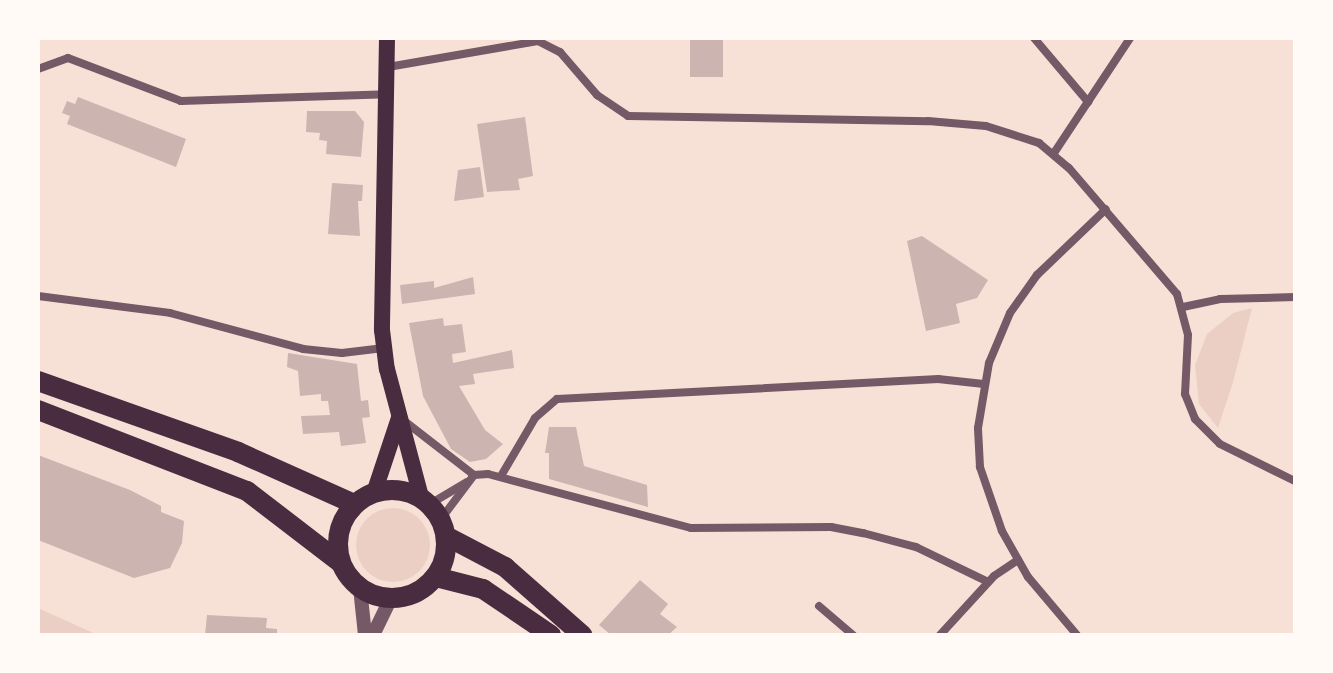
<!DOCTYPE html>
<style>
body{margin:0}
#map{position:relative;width:1333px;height:673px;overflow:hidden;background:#f7e1d7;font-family:Manrope,sans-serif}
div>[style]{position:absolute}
.green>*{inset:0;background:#ebcfc5}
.round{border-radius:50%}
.building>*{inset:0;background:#ccb4b1;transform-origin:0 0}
.minor>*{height:8px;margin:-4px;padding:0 4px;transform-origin:4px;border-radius:4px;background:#755966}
.tertiary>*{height:14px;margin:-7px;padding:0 7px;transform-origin:7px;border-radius:7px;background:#755966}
.secondary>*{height:16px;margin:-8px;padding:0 8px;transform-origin:8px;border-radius:8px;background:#4a2c40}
.primary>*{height:20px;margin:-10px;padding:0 10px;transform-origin:10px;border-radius:10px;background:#4a2c40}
.primary>.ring{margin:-10px;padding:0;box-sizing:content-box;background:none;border:20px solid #4a2c40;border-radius:50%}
span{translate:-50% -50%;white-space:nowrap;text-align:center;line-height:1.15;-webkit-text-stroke:8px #fffaf5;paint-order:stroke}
.frame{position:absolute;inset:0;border:40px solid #fffaf5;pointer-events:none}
</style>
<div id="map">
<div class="green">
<i style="clip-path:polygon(1252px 308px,1233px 382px,1218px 428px,1199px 404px,1195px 365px,1207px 334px,1233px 313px)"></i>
<i class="round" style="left:356px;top:508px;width:74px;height:74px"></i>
<i style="clip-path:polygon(38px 608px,98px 635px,38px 635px)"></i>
</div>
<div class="building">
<i style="left:690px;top:38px;width:33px;height:39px"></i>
<i style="clip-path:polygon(78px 97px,186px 139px,176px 167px,67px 124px,70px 116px,62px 113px,67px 101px,75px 104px)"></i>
<i style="clip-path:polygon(307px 111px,355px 111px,364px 122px,361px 157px,326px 154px,327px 141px,319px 140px,320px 133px,306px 132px)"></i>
<i style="clip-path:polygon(525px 117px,533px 176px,518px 179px,520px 190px,487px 192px,477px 124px)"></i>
<i style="clip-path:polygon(480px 167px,484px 197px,454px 201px,458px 170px)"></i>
<i style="clip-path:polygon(332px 183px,363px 185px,362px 201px,358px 201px,360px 236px,328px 234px)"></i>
<i style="clip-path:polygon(922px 236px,988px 280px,977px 298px,956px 304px,960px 323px,926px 331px,907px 241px)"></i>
<i style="clip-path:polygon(473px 277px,475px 294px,402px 304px,400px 285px,434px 281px,434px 288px)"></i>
<i style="clip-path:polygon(443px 318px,444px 326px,462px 324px,466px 352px,452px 354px,453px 363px,512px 350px,514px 368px,473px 374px,475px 384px,459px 386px,485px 430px,503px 444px,486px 459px,470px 462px,451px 449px,423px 396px,409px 323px)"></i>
<i style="clip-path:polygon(288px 353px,357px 364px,361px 401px,368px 400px,370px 417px,362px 418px,366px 443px,341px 446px,339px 432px,303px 434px,301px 416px,330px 415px,328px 401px,321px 401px,321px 394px,300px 396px,298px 371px,287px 367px)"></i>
<i style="clip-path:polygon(549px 427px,576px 427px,584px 466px,647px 485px,648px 507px,549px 479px,549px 453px,545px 453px)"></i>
<i style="clip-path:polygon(38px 455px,130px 490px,161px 506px,161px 512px,184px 521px,182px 543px,170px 568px,134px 578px,38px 540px)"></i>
<i style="clip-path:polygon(640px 580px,668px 604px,660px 614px,677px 627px,668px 635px,611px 635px,599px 625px)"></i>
<i style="clip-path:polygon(207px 615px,267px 618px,266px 628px,277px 629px,277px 635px,205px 635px)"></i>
</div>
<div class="minor">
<i style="left:1034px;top:38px;width:84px;rotate:49.8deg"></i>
<i style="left:388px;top:67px;width:152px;rotate:-9.8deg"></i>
<i style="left:538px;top:41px;width:25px;rotate:27deg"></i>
<i style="left:560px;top:52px;width:57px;rotate:49.3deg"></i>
<i style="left:597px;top:95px;width:37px;rotate:34deg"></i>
<i style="left:628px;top:116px;width:300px;rotate:1deg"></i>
<i style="left:928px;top:121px;width:58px;rotate:4.9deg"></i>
<i style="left:986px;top:126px;width:56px;rotate:17.8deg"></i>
<i style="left:1039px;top:143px;width:39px;rotate:40deg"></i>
<i style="left:1069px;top:168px;width:166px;rotate:49.4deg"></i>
<i style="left:1177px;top:294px;width:42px;rotate:75deg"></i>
<i style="left:1188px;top:335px;width:59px;rotate:92.9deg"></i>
<i style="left:1185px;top:394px;width:27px;rotate:68deg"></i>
<i style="left:1195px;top:419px;width:35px;rotate:45deg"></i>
<i style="left:1220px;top:444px;width:84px;rotate:26.3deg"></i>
<i style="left:38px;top:69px;width:32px;rotate:-20deg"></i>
<i style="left:68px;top:58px;width:121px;rotate:20.8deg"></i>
<i style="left:181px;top:101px;width:206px;rotate:-1.9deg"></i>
<i style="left:1054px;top:153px;width:138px;rotate:-56.5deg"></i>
<i style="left:38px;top:296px;width:133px;rotate:7.3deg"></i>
<i style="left:170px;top:313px;width:138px;rotate:15.1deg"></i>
<i style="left:303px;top:349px;width:39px;rotate:6deg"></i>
<i style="left:342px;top:353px;width:42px;rotate:-6.8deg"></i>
<i style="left:1183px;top:307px;width:38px;rotate:-12deg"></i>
<i style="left:1220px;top:299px;width:75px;rotate:-1.5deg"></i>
<i style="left:403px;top:420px;width:90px;rotate:37.8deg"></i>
<i style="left:501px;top:476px;width:67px;rotate:-59.6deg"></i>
<i style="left:535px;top:418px;width:29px;rotate:-41deg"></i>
<i style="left:557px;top:399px;width:382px;rotate:-3deg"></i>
<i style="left:938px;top:379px;width:46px;rotate:6.2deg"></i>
<i style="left:430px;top:504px;width:43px;rotate:-30.7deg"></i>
<i style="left:441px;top:519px;width:55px;rotate:-53.1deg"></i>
<i style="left:474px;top:475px;width:14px;rotate:-4deg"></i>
<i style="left:488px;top:474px;width:210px;rotate:14.9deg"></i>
<i style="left:691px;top:528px;width:140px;rotate:-0.4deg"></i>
<i style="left:831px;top:527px;width:33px;rotate:11deg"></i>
<i style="left:863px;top:533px;width:55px;rotate:14.8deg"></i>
<i style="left:916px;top:547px;width:80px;rotate:25.9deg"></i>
<i style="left:819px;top:606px;width:45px;rotate:40.5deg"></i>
<i style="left:940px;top:635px;width:80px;rotate:-47.5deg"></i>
<i style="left:994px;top:576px;width:29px;rotate:-34deg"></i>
<i style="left:1077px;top:635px;width:76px;rotate:-130.2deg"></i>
<i style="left:1028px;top:577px;width:53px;rotate:-119.5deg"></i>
<i style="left:1002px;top:531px;width:68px;rotate:-109deg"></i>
<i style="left:980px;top:467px;width:39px;rotate:-93deg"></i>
<i style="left:978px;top:428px;width:66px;rotate:-80.4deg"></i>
<i style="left:989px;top:363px;width:54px;rotate:-67.2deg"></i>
<i style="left:1010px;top:313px;width:47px;rotate:-54.6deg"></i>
<i style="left:1037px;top:275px;width:95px;rotate:-43.7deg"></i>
</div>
<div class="tertiary">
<i style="left:360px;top:588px;width:47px;rotate:83.9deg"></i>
<i style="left:373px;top:635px;width:41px;rotate:-64.1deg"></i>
</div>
<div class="secondary">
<i style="left:387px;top:38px;width:292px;rotate:91deg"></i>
<i style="left:382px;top:330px;width:39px;rotate:83deg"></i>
<i style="left:387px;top:369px;width:132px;rotate:75.1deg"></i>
<i style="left:374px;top:493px;width:79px;rotate:-71.6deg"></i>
</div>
<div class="primary">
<i style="left:38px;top:381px;width:212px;rotate:19.5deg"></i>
<i style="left:238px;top:452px;width:127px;rotate:24.1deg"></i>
<i style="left:38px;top:410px;width:224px;rotate:21.2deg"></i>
<i style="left:247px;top:491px;width:118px;rotate:37.5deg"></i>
<i class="ring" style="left:338px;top:490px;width:88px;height:88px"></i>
<i style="left:446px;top:536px;width:67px;rotate:27.7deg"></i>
<i style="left:505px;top:567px;width:103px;rotate:41.4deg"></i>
<i style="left:436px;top:577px;width:49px;rotate:14.3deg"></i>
<i style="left:483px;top:589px;width:82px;rotate:34.1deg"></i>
</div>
<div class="frame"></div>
</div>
